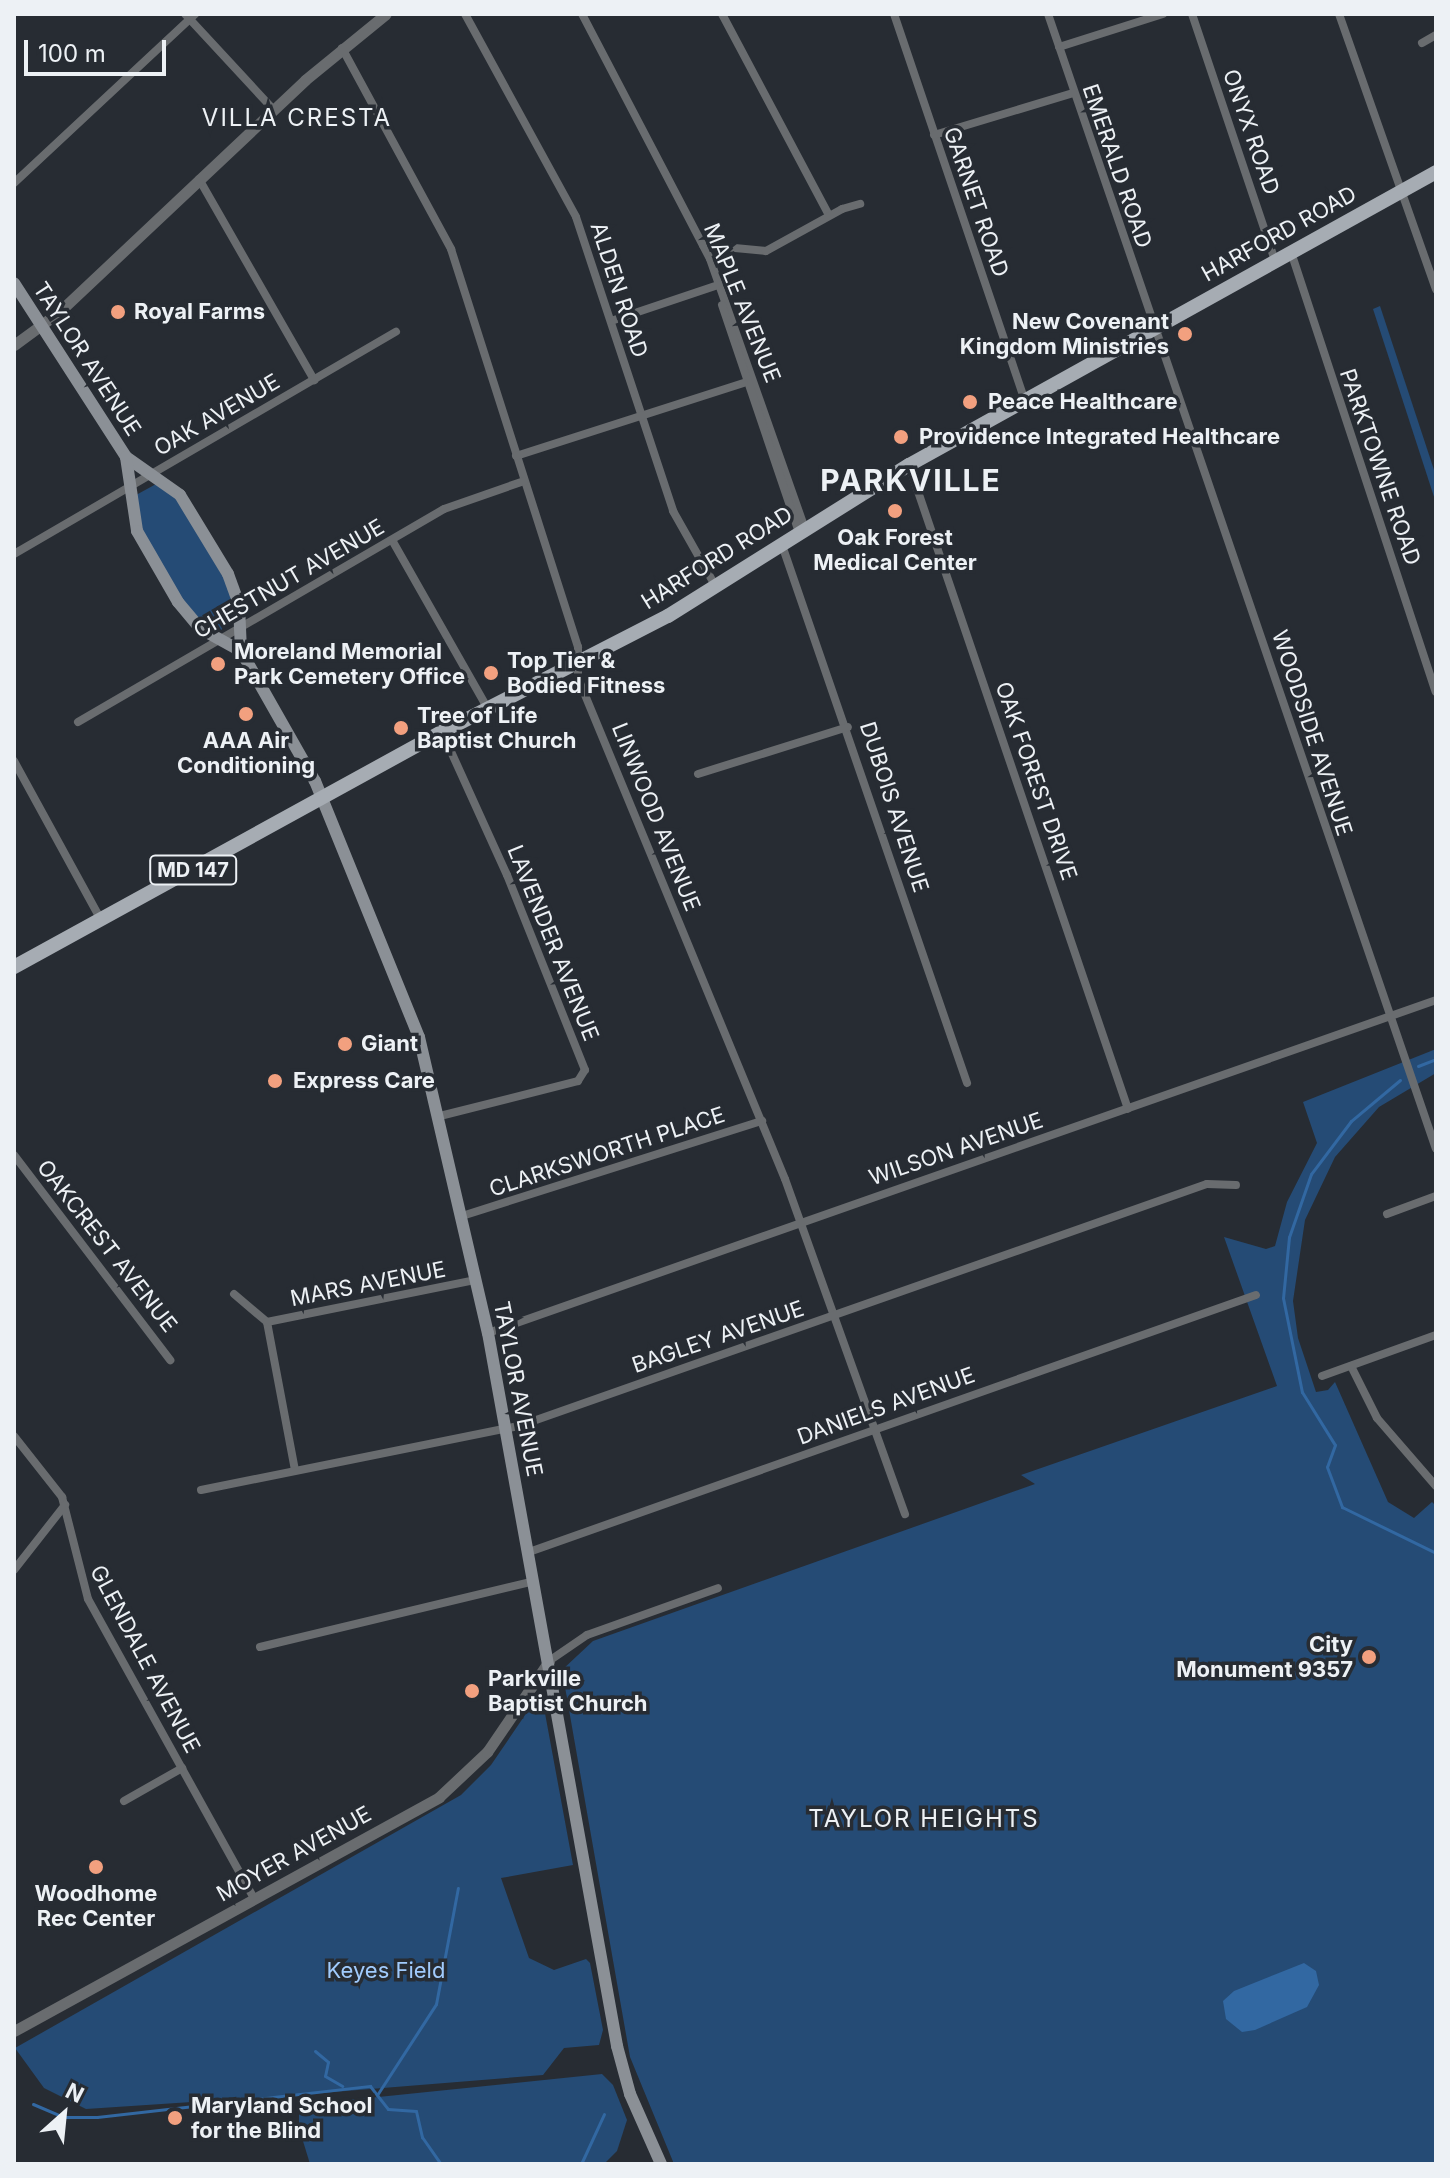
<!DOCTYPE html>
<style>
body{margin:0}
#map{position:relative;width:1450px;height:2178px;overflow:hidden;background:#272c33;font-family:Inter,sans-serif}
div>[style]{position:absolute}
.green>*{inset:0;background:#254b75}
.water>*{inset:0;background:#3268a2}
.stream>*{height:3px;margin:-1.5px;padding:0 1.5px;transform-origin:1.5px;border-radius:1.5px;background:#3268a2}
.minor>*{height:8px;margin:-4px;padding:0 4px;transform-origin:4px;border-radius:4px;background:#696c6f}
.tertiary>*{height:11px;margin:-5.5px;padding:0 5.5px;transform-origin:5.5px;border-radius:5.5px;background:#696c6f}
.secondary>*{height:12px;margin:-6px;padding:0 6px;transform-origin:6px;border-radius:6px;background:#8b9096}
.primary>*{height:14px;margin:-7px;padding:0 7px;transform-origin:7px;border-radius:7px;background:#a6acb3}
.dots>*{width:22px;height:22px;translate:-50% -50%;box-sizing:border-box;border:4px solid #272c33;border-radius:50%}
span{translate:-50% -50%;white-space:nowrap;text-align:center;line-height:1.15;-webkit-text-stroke:7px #272c33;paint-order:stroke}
.shield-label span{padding:2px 6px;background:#272c33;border:2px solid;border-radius:6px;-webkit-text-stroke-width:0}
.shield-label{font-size:20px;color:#edf1f5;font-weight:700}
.street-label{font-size:22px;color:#edf1f5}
.poi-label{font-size:22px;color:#edf1f5;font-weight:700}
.left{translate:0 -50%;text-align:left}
.right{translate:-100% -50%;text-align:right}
.park-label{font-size:22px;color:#a1cbfd}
.neighbourhood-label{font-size:24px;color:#edf1f5;letter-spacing:2px}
.district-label{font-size:30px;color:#edf1f5;font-weight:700;letter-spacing:2px}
.frame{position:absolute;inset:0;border:16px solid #edf1f5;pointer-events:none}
.north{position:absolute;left:24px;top:2074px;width:80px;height:80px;-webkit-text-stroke:6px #272c33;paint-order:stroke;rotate:27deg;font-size:22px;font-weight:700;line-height:32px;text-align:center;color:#edf1f5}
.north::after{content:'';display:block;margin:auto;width:28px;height:36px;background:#edf1f5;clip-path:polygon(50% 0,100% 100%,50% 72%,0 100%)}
.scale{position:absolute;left:24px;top:40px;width:142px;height:36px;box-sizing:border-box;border:4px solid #edf1f5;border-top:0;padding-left:10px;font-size:24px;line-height:28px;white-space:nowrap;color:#edf1f5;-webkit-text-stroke:6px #272c33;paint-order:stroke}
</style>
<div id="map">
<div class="green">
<i style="clip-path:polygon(1380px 306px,1436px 476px,1436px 503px,1373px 309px)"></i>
<i style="clip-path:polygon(158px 483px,181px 503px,231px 591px,235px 618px,220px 631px,194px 618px,143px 534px,136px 495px)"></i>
<i style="clip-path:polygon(1436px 1049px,1436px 1073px,1379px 1107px,1335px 1157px,1305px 1220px,1293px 1301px,1298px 1338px,1316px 1392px,1328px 1390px,1335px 1382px,1388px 1502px,1414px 1518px,1432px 1502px,1436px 1506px,1436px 2164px,674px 2164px,630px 2057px,562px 1670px,593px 1641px,1035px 1484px,1021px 1475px,1277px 1386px,1224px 1237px,1266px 1249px,1275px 1246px,1287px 1202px,1317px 1143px,1303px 1102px)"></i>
<i style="clip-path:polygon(542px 1697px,573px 1865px,501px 1878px,529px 1958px,554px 1970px,586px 1959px,590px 1963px,603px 2030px,599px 2045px,564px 2048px,543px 2075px,296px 2095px,86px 2109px,44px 2088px,15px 2048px,461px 1795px,491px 1765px,536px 1699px)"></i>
<i style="clip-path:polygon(602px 2074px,613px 2085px,627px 2120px,617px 2151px,604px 2164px,310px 2164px,299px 2128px,299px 2113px,310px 2104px)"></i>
</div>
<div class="water">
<i style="clip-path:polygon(1304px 1963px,1316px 1971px,1319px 1985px,1307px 2007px,1255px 2030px,1242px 2032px,1226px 2019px,1223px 2001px,1234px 1991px)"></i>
</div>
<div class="stream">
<i style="left:1418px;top:1066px;width:19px;rotate:-21deg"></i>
<i style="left:1400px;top:1080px;width:64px;rotate:140.1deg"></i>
<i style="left:1351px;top:1121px;width:66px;rotate:127deg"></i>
<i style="left:1311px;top:1174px;width:67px;rotate:109.2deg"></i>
<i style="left:1289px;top:1237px;width:61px;rotate:95.6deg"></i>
<i style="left:1283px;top:1298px;width:96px;rotate:78.6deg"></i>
<i style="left:1302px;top:1392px;width:62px;rotate:58.1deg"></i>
<i style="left:1335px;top:1445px;width:23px;rotate:110deg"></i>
<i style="left:1327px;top:1467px;width:43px;rotate:69.4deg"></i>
<i style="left:1342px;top:1507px;width:105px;rotate:26.1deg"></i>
<i style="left:315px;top:2051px;width:17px;rotate:40deg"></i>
<i style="left:328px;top:2062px;width:14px;rotate:102deg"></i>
<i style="left:325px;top:2076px;width:20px;rotate:30deg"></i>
<i style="left:377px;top:2095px;width:108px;rotate:-57deg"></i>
<i style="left:436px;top:2004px;width:118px;rotate:-79.3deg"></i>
<i style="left:33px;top:2104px;width:34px;rotate:23deg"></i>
<i style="left:64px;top:2117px;width:33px"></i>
<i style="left:97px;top:2117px;width:275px;rotate:-6.5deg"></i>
<i style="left:370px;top:2086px;width:29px;rotate:52deg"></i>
<i style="left:388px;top:2109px;width:28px;rotate:4deg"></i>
<i style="left:416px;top:2111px;width:27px;rotate:77deg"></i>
<i style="left:422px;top:2137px;width:33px;rotate:55deg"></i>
<i style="left:581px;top:2164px;width:55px;rotate:-65.3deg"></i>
</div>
<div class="minor">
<i style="left:185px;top:14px;width:129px;rotate:47.2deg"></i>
<i style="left:465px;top:14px;width:231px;rotate:61.3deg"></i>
<i style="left:576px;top:217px;width:310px;rotate:71.7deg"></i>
<i style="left:673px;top:511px;width:87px;rotate:60.5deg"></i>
<i style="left:582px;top:14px;width:276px;rotate:62.4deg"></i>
<i style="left:710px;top:259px;width:286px;rotate:70.6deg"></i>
<i style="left:722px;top:14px;width:228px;rotate:62deg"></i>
<i style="left:894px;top:14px;width:408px;rotate:71.3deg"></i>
<i style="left:1048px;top:14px;width:1199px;rotate:71.13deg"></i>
<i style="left:1192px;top:14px;width:261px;rotate:71.4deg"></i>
<i style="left:1339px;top:14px;width:292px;rotate:70.6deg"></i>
<i style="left:1422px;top:43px;width:16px;rotate:-30deg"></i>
<i style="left:1059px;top:47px;width:109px;rotate:-17.6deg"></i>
<i style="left:342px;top:48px;width:229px;rotate:61.5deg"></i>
<i style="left:451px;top:249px;width:418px;rotate:72.3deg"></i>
<i style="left:578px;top:647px;width:31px;rotate:90deg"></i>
<i style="left:578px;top:678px;width:542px;rotate:67.55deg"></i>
<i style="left:785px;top:1179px;width:356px;rotate:70.3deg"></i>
<i style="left:934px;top:135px;width:145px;rotate:-16.8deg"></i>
<i style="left:199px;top:179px;width:232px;rotate:60.2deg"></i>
<i style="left:14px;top:183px;width:248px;rotate:-43deg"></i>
<i style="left:703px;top:245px;width:63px;rotate:5.4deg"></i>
<i style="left:766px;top:251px;width:87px;rotate:-28.9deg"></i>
<i style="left:842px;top:209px;width:19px;rotate:-16deg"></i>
<i style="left:1291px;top:252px;width:463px;rotate:71.8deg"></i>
<i style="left:722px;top:305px;width:241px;rotate:71.3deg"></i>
<i style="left:611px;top:321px;width:113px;rotate:-18.6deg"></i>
<i style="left:516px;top:456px;width:239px;rotate:-17.8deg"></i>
<i style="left:909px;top:465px;width:680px;rotate:71.22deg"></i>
<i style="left:392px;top:540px;width:194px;rotate:60.4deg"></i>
<i style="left:782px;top:545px;width:569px;rotate:71.02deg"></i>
<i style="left:14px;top:554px;width:442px;rotate:-30.2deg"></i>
<i style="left:78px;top:722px;width:423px;rotate:-30.2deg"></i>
<i style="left:444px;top:509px;width:85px;rotate:-19.3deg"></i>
<i style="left:14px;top:761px;width:181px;rotate:61.3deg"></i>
<i style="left:698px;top:774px;width:157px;rotate:-17.4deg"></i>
<i style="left:440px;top:1116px;width:142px;rotate:-14.2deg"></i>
<i style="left:578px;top:1081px;width:13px;rotate:-58deg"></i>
<i style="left:585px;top:1070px;width:210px;rotate:-111.8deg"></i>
<i style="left:507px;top:875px;width:157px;rotate:-114.4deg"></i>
<i style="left:14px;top:1155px;width:258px;rotate:52.7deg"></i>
<i style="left:1387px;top:1214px;width:52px;rotate:-20.2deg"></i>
<i style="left:462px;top:1216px;width:315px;rotate:-17.6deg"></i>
<i style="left:234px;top:1294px;width:43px;rotate:40.3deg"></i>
<i style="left:267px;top:1322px;width:151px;rotate:79.3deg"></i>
<i style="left:267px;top:1322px;width:213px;rotate:-11.4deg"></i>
<i style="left:488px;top:1333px;width:1005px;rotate:-19.35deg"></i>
<i style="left:1351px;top:1366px;width:58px;rotate:63.4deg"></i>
<i style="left:1377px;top:1418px;width:90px;rotate:49.1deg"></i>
<i style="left:1322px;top:1376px;width:121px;rotate:-19.8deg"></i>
<i style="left:14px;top:1436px;width:78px;rotate:51.8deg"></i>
<i style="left:62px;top:1497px;width:105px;rotate:75.7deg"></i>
<i style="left:88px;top:1599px;width:342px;rotate:61deg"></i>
<i style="left:201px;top:1490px;width:324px;rotate:-11.4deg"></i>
<i style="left:519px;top:1426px;width:729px;rotate:-19.38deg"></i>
<i style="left:1207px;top:1184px;width:29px;rotate:2deg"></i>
<i style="left:529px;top:1552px;width:771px;rotate:-19.47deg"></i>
<i style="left:14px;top:1570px;width:83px;rotate:-51.9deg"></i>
<i style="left:260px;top:1647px;width:282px;rotate:-13.5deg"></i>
<i style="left:549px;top:1661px;width:46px;rotate:-34.4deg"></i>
<i style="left:587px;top:1635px;width:139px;rotate:-19.7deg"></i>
<i style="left:124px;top:1801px;width:67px;rotate:-29.6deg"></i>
</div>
<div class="tertiary">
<i style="left:14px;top:345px;width:56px;rotate:-36.3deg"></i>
<i style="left:59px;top:312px;width:338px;rotate:-43.3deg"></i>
<i style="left:305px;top:80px;width:104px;rotate:-39.2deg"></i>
<i style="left:14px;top:2031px;width:485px;rotate:-28.8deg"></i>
<i style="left:439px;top:1797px;width:66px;rotate:-43.2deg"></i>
<i style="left:487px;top:1752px;width:110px;rotate:-55.7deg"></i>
</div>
<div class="secondary">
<i style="left:14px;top:283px;width:207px;rotate:57.2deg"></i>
<i style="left:126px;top:457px;width:66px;rotate:35.1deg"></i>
<i style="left:180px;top:495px;width:92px;rotate:58.7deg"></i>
<i style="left:228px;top:574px;width:33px;rotate:70deg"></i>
<i style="left:239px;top:605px;width:46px;rotate:87.5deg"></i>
<i style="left:241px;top:651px;width:150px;rotate:60.4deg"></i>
<i style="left:315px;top:781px;width:276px;rotate:67.9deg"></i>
<i style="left:419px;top:1037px;width:304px;rotate:76.9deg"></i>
<i style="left:488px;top:1333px;width:725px;rotate:79.74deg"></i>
<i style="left:617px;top:2046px;width:50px;rotate:74.8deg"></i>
<i style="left:630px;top:2094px;width:77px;rotate:66.1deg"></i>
<i style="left:126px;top:457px;width:75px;rotate:81.5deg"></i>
<i style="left:137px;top:531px;width:82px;rotate:60deg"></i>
<i style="left:178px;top:602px;width:35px;rotate:50deg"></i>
<i style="left:201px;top:629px;width:46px;rotate:28.8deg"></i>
</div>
<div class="primary">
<i style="left:14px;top:967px;width:488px;rotate:-28.8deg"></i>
<i style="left:442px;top:732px;width:254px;rotate:-27.2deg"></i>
<i style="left:668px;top:616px;width:284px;rotate:-32.1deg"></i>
<i style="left:909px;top:465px;width:603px;rotate:-29.07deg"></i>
</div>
<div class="dots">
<i style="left:118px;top:312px;background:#f2a07f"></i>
<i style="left:1185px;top:334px;background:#f2a07f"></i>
<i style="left:970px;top:402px;background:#f2a07f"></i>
<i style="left:901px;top:437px;background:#f2a07f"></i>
<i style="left:895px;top:511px;background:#f2a07f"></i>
<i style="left:218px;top:664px;background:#f2a07f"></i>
<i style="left:491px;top:673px;background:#f2a07f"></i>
<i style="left:246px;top:714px;background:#f2a07f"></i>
<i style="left:401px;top:728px;background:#f2a07f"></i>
<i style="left:345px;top:1044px;background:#f2a07f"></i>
<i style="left:275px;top:1081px;background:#f2a07f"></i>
<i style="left:1369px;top:1657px;background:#f2a07f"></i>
<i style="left:472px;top:1691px;background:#f2a07f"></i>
<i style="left:96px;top:1867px;background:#f2a07f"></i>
<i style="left:175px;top:2118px;background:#f2a07f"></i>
</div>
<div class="shield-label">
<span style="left:193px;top:870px">MD 147</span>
</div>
<div class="street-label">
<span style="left:1251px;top:132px;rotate:71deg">ONYX ROAD</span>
<span style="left:1117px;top:166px;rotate:71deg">EMERALD ROAD</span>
<span style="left:976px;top:202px;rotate:71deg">GARNET ROAD</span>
<span style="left:1279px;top:234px;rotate:-29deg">HARFORD ROAD</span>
<span style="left:619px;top:290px;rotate:72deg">ALDEN ROAD</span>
<span style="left:742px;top:303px;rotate:68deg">MAPLE AVENUE</span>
<span style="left:87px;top:359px;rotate:57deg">TAYLOR AVENUE</span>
<span style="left:217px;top:415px;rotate:-30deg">OAK AVENUE</span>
<span style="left:1380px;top:467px;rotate:71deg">PARKTOWNE ROAD</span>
<span style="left:717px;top:558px;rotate:-32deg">HARFORD ROAD</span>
<span style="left:289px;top:579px;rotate:-30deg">CHESTNUT AVENUE</span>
<span style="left:1312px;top:733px;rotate:72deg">WOODSIDE AVENUE</span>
<span style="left:1036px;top:781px;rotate:71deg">OAK FOREST DRIVE</span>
<span style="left:894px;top:807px;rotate:72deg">DUBOIS AVENUE</span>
<span style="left:656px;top:817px;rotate:68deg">LINWOOD AVENUE</span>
<span style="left:553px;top:943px;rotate:68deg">LAVENDER AVENUE</span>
<span style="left:956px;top:1149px;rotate:-19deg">WILSON AVENUE</span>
<span style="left:607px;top:1152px;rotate:-18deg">CLARKSWORTH PLACE</span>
<span style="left:107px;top:1246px;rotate:52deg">OAKCREST AVENUE</span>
<span style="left:368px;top:1284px;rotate:-11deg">MARS AVENUE</span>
<span style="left:718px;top:1337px;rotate:-19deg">BAGLEY AVENUE</span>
<span style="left:518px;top:1389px;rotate:79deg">TAYLOR AVENUE</span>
<span style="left:886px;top:1406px;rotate:-20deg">DANIELS AVENUE</span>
<span style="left:145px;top:1659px;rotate:62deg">GLENDALE AVENUE</span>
<span style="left:294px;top:1854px;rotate:-29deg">MOYER AVENUE</span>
</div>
<div class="poi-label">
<span class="left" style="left:134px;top:312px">Royal Farms</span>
<span class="right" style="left:1169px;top:334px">New Covenant<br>Kingdom Ministries</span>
<span class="left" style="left:988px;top:402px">Peace Healthcare</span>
<span class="left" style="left:919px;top:437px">Providence Integrated Healthcare</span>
<span style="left:895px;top:550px">Oak Forest<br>Medical Center</span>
<span class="left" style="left:234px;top:664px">Moreland Memorial<br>Park Cemetery Office</span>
<span class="left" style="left:507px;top:673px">Top Tier &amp;<br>Bodied Fitness</span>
<span class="left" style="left:417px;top:728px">Tree of Life<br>Baptist Church</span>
<span style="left:246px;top:753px">AAA Air<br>Conditioning</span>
<span class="left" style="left:361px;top:1044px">Giant</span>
<span class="left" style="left:293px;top:1081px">Express Care</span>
<span class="right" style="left:1353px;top:1657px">City<br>Monument 9357</span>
<span class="left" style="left:488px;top:1691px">Parkville<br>Baptist Church</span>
<span style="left:96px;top:1906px">Woodhome<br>Rec Center</span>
<span class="left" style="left:191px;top:2118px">Maryland School<br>for the Blind</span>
</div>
<div class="park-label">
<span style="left:386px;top:1971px">Keyes Field</span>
</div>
<div class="neighbourhood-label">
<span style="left:297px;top:118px">VILLA CRESTA</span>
<span style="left:924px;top:1819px">TAYLOR HEIGHTS</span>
</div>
<div class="district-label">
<span style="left:911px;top:480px">PARKVILLE</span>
</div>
<div class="frame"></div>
<div class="north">N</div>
<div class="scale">100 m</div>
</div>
